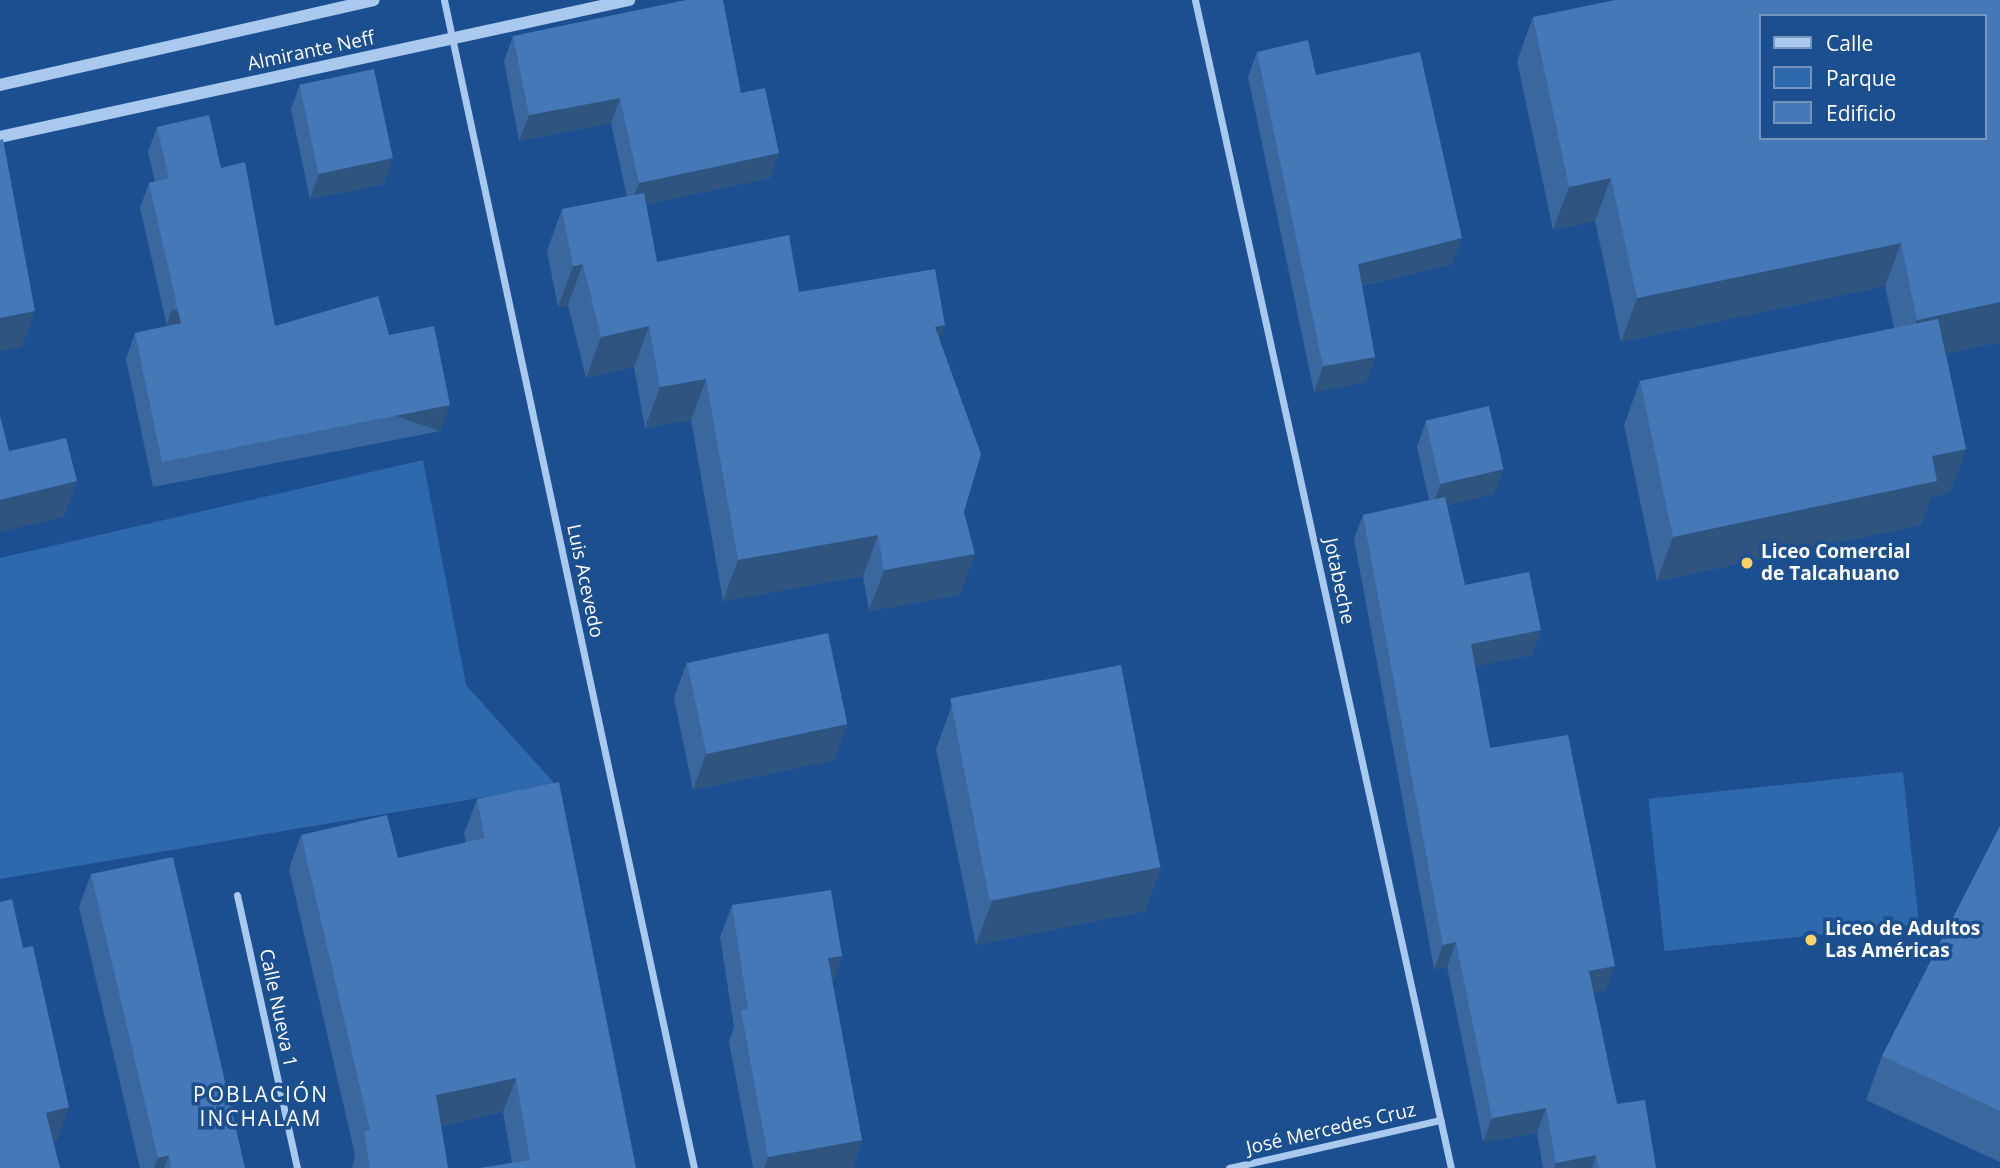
<!DOCTYPE html>
<meta charset="utf-8">
<style>
body{margin:0}
#map{position:relative;width:2000px;height:1168px;overflow:hidden;background:#1b4f8f;font-family:"Open Sans",sans-serif}
div>[style]{position:absolute}
.green>*{inset:0;background:#2e69ad;transform-origin:0 0}
.minor>*{height:7px;margin:-3.5px;padding:0 3.5px;transform-origin:3.5px;border-radius:3.5px;background:#a9c9ee}
.tertiary>*{height:12px;margin:-6px;padding:0 6px;transform-origin:6px;border-radius:6px;background:#a9c9ee}
.wall>*{inset:0;background:#3a679d}
.shaded-wall>*{inset:0;background:#305480;transform-origin:0 0}
.building>*{inset:0;background:#4478b7;transform-origin:0 0}
.dots>*{width:19px;height:19px;translate:-50% -50%;box-sizing:border-box;border:4px solid #1b4f8f;border-radius:50%}
span{translate:-50% -50%;white-space:nowrap;text-align:center;line-height:1.15;-webkit-text-stroke:7px #1b4f8f;paint-order:stroke}
.street-label{font-size:19px;color:#fff}
.poi-label{font-size:19px;color:#fff;font-weight:700}
.left{translate:0 -50%;text-align:left}
.neighbourhood-label{font-size:21px;color:#fff;letter-spacing:2px}
.legend{position:absolute;left:1759px;top:14px;width:228px;height:126px;box-sizing:border-box;background:#1b4f8f;border:2px solid #7695bc;margin:0;padding:9px 12px;list-style:none;font-size:21px;color:#fff}
.legend li{display:flex;align-items:center;gap:14px;height:35px}
.legend b{width:35px;border:2px solid #7695bc}
</style>
<div id="map">
<div class="green">
<i style="clip-path:polygon(423px 460px,466px 685px,556px 785px,0 879px,0 558px)"></i>
<i style="left:1903px;top:772px;width:153px;height:256px;rotate:84deg"></i>
</div>
<div class="minor">
<i style="left:444px;top:0;width:1194px;rotate:77.92deg"></i>
<i style="left:1195px;top:0;width:1196px;rotate:77.64deg"></i>
<i style="left:237px;top:895px;width:280px;rotate:77.6deg"></i>
<i style="left:1229px;top:1168px;width:217px;rotate:-12.8deg"></i>
</div>
<div class="tertiary">
<i style="left:0;top:85px;width:383px;rotate:-12.8deg"></i>
<i style="left:0;top:137px;width:644px;rotate:-12.29deg"></i>
</div>
<div class="wall">
<i style="clip-path:polygon(2000px 0,2000px 342px,1946px 354px,1966px 449px,1950px 493px,1931px 497px,1921px 525px,1657px 581px,1624px 425px,1640px 381px,1894px 328px,1885px 286px,1621px 342px,1595px 221px,1553px 230px,1517px 61px,1533px 17px)"></i>
<i style="clip-path:polygon(513px 36px,741px 93px,770px 178px,646px 204px,657px 262px,799px 292px,939px 340px,964px 512px,960px 595px,869px 611px,863px 576px,723px 601px,691px 420px,645px 428px,634px 367px,586px 378px,568px 305px,558px 307px,547px 251px,562px 209px,627px 197px,611px 123px,519px 141px,504px 61px)"></i>
<i style="clip-path:polygon(1257px 52px,1316px 75px,1452px 264px,1362px 286px,1375px 357px,1366px 382px,1314px 392px,1248px 77px)"></i>
<i style="clip-path:polygon(300px 84px,393px 158px,384px 184px,310px 199px,291px 109px)"></i>
<i style="clip-path:polygon(157px 127px,221px 168px,275px 326px,389px 335px,441px 431px,153px 487px,126px 359px,135px 333px,167px 326px,140px 208px,149px 183px,155px 182px,148px 152px)"></i>
<i style="clip-path:polygon(1426px 421px,1494px 494px,1447px 505px,1465px 585px,1541px 630px,1532px 655px,1475px 666px,1490px 748px,1606px 990px,1593px 993px,1617px 1104px,1656px 1168px,1543px 1168px,1537px 1133px,1483px 1142px,1447px 967px,1434px 969px,1354px 539px,1363px 515px,1429px 500px,1417px 447px)"></i>
<i style="clip-path:polygon(687px 662px,847px 724px,834px 760px,693px 790px,674px 698px)"></i>
<i style="clip-path:polygon(952px 705px,1161px 867px,1145px 911px,976px 945px,936px 749px)"></i>
<i style="clip-path:polygon(477px 799px,636px 1168px,512px 1163px,503px 1112px,441px 1126px,448px 1168px,352px 1168px,355px 1155px,289px 869px,301px 835px,398px 858px,466px 843px,464px 834px)"></i>
<i style="clip-path:polygon(2000px 826px,2000px 1162px,1866px 1100px,1882px 1056px)"></i>
<i style="clip-path:polygon(91px 874px,245px 1168px,140px 1168px,79px 907px)"></i>
<i style="clip-path:polygon(732px 905px,842px 956px,832px 983px,862px 1140px,852px 1168px,753px 1168px,729px 1042px,734px 1027px,720px 937px)"></i>
</div>
<div class="shaded-wall">
<i style="clip-path:polygon(620px 98px,611px 123px,519px 141px,529px 115px)"></i>
<i style="clip-path:polygon(779px 153px,770px 178px,629px 208px,639px 183px)"></i>
<i style="clip-path:polygon(393px 158px,384px 184px,310px 199px,319px 174px)"></i>
<i style="clip-path:polygon(1611px 178px,1595px 221px,1553px 230px,1569px 187px)"></i>
<i style="clip-path:polygon(1462px 238px,1452px 264px,1348px 289px,1358px 264px)"></i>
<i style="clip-path:polygon(1901px 243px,1885px 286px,1621px 342px,1637px 298px)"></i>
<i style="clip-path:polygon(583px 264px,568px 305px,558px 307px,573px 266px)"></i>
<i style="clip-path:polygon(2000px 302px,2000px 342px,1901px 364px,1917px 320px)"></i>
<i style="clip-path:polygon(35px 311px,22px 347px,0 351px,0 318px)"></i>
<i style="clip-path:polygon(945px 325px,930px 366px,935px 327px)"></i>
<i style="clip-path:polygon(649px 326px,634px 367px,586px 378px,601px 337px)"></i>
<i style="clip-path:polygon(1375px 357px,1366px 382px,1314px 392px,1323px 366px)"></i>
<i style="clip-path:polygon(706px 379px,691px 420px,645px 428px,660px 387px)"></i>
<i style="left:450px;top:405px;width:28px;height:294px;rotate:109deg"></i>
<i style="clip-path:polygon(1966px 449px,1950px 493px,1931px 497px,1921px 525px,1657px 581px,1673px 537px,1932px 456px)"></i>
<i style="clip-path:polygon(1504px 469px,1494px 494px,1431px 509px,1441px 483px)"></i>
<i style="clip-path:polygon(77px 481px,64px 517px,0 532px,0 500px)"></i>
<i style="clip-path:polygon(878px 535px,863px 576px,723px 601px,738px 560px)"></i>
<i style="clip-path:polygon(975px 554px,960px 595px,869px 611px,884px 570px)"></i>
<i style="clip-path:polygon(1541px 630px,1532px 655px,1462px 669px,1471px 644px)"></i>
<i style="clip-path:polygon(847px 724px,834px 760px,693px 790px,706px 754px)"></i>
<i style="clip-path:polygon(1161px 867px,1145px 911px,976px 945px,992px 901px)"></i>
<i style="clip-path:polygon(1456px 942px,1447px 967px,1434px 969px,1443px 945px)"></i>
<i style="clip-path:polygon(842px 956px,830px 988px,828px 958px)"></i>
<i style="clip-path:polygon(1615px 966px,1606px 990px,1580px 996px,1589px 971px)"></i>
<i style="clip-path:polygon(516px 1078px,503px 1112px,424px 1130px,436px 1095px)"></i>
<i style="clip-path:polygon(69px 1107px,57px 1141px,34px 1146px,46px 1113px)"></i>
<i style="clip-path:polygon(1546px 1108px,1537px 1133px,1483px 1142px,1492px 1118px)"></i>
<i style="clip-path:polygon(862px 1140px,852px 1168px,764px 1168px,768px 1157px)"></i>
<i style="clip-path:polygon(169px 1155px,164px 1168px,154px 1168px,158px 1158px)"></i>
<i style="clip-path:polygon(1596px 1155px,1592px 1168px,1554px 1168px,1556px 1163px)"></i>
</div>
<div class="building">
<i style="clip-path:polygon(686px 0,723px 0,741px 93px,765px 88px,779px 153px,639px 183px,620px 98px,529px 115px,513px 36px)"></i>
<i style="clip-path:polygon(evenodd,1615px 0,2000px 0,2000px 302px,1917px 320px,1901px 243px,1637px 298px,1611px 178px,1569px 187px,1533px 17px,1615px 0,1760px 16px,1984px 16px,1984px 138px,1760px 138px,1760px 16px)"></i>
<i style="clip-path:polygon(1308px 40px,1316px 75px,1420px 52px,1462px 238px,1358px 264px,1375px 357px,1323px 366px,1257px 52px)"></i>
<i style="left:374px;top:69px;width:91px;height:76px;rotate:78deg"></i>
<i style="clip-path:polygon(209px 115px,221px 168px,245px 162px,275px 326px,378px 296px,389px 335px,434px 326px,450px 405px,162px 462px,135px 333px,181px 323px,149px 183px,169px 178px,157px 127px)"></i>
<i style="clip-path:polygon(3px 139px,35px 311px,0 318px,0 140px)"></i>
<i style="clip-path:polygon(644px 193px,657px 262px,789px 235px,799px 292px,935px 269px,945px 325px,935px 327px,981px 454px,964px 512px,975px 554px,884px 570px,878px 535px,738px 560px,706px 379px,660px 387px,649px 326px,601px 337px,583px 264px,573px 266px,562px 209px)"></i>
<i style="clip-path:polygon(1938px 319px,1966px 449px,1932px 456px,1937px 481px,1673px 537px,1640px 381px)"></i>
<i style="left:1489px;top:406px;width:65px;height:65px;rotate:77deg"></i>
<i style="clip-path:polygon(0 416px,9px 451px,66px 438px,77px 481px,0 500px)"></i>
<i style="clip-path:polygon(1445px 497px,1465px 585px,1529px 572px,1541px 630px,1471px 644px,1490px 748px,1568px 735px,1615px 966px,1589px 971px,1617px 1104px,1645px 1100px,1656px 1168px,1599px 1168px,1596px 1155px,1556px 1163px,1546px 1108px,1492px 1118px,1456px 942px,1443px 945px,1363px 515px)"></i>
<i style="left:828px;top:633px;width:93px;height:144px;rotate:78deg"></i>
<i style="left:1121px;top:665px;width:206px;height:174px;rotate:79deg"></i>
<i style="clip-path:polygon(559px 782px,636px 1168px,480px 1168px,530px 1160px,516px 1078px,436px 1095px,448px 1168px,370px 1168px,364px 1131px,370px 1130px,301px 835px,387px 815px,398px 858px,485px 838px,477px 799px)"></i>
<i style="clip-path:polygon(2000px 826px,2000px 1111px,1882px 1056px)"></i>
<i style="clip-path:polygon(173px 857px,245px 1168px,171px 1168px,169px 1155px,158px 1158px,91px 874px)"></i>
<i style="clip-path:polygon(831px 890px,842px 956px,828px 958px,862px 1140px,768px 1157px,741px 1010px,748px 1009px,732px 905px)"></i>
<i style="clip-path:polygon(12px 899px,23px 948px,33px 946px,69px 1107px,46px 1113px,60px 1168px,0 1168px,0 902px)"></i>
</div>
<div class="dots">
<i style="left:1747px;top:563px;background:#ffd166"></i>
<i style="left:1811px;top:940px;background:#ffd166"></i>
</div>
<div class="street-label">
<span style="left:311px;top:51px;rotate:-12deg">Almirante Neff</span>
<span style="left:585px;top:581px;rotate:78deg">Luis Acevedo</span>
<span style="left:1339px;top:581px;rotate:78deg">Jotabeche</span>
<span style="left:278px;top:1008px;rotate:78deg">Calle Nueva 1</span>
<span style="left:1331px;top:1129px;rotate:-13deg">José Mercedes Cruz</span>
</div>
<div class="poi-label">
<span class="left" style="left:1761px;top:563px">Liceo Comercial<br>de Talcahuano</span>
<span class="left" style="left:1825px;top:940px">Liceo de Adultos<br>Las Américas</span>
</div>
<div class="neighbourhood-label">
<span style="left:261px;top:1106px">POBLACIÓN<br>INCHALAM</span>
</div>
<ul class="legend">
<li><b style="height:9px;background:#a9c9ee"></b>Calle</li>
<li><b style="height:19px;background:#2e69ad"></b>Parque</li>
<li><b style="height:19px;background:#4478b7"></b>Edificio</li>
</ul>
</div>
